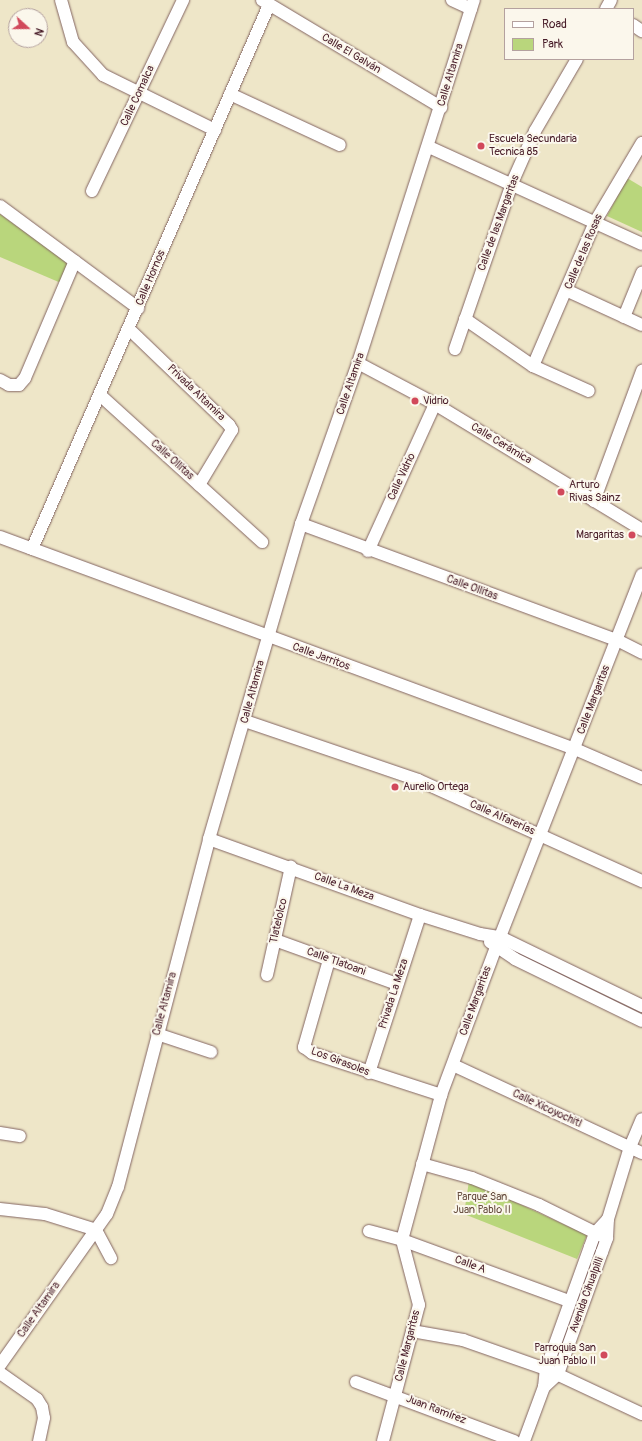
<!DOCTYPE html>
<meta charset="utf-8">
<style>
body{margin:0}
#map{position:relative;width:642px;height:1441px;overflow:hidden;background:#eee6c8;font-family:Pangolin,sans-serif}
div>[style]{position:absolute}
.green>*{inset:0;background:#b9d67c}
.roads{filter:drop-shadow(0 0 1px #836562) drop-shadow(0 0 1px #836562)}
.minor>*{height:12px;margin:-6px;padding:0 6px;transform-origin:6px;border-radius:6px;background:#fff}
.dots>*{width:11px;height:11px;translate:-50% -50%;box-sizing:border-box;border:2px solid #fbf7ec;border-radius:50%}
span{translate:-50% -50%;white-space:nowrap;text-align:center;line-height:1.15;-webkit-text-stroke:4px #fbf7ec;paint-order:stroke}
.street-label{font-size:11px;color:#4a1f2b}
.poi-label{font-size:11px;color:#4a1f2b}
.left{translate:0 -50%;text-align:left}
.right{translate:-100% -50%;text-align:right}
.park-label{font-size:11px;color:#664d3f}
.legend{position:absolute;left:504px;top:8px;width:130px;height:52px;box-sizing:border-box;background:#fbf7ec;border:1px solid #b4a19f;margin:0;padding:5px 7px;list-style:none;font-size:12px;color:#4a1f2b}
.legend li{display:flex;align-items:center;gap:8px;height:20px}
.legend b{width:20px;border:1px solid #b4a19f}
.north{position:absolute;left:8px;top:8px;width:40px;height:40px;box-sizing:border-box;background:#fbf7ec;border:1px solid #b4a19f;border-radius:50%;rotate:111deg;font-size:11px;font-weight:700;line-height:16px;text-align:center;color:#4a1f2b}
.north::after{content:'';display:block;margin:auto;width:14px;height:18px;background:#d1495b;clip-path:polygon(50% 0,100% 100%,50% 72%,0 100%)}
</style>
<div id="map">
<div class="green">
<i style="clip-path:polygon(627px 178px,642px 187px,642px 232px,607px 216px)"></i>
<i style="clip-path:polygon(0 214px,68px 263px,61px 283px,0 257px)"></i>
<i style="clip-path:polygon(469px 1181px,587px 1235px,577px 1259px,464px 1214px)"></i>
</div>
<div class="roads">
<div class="minor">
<i style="left:61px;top:0;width:44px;rotate:74.1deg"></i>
<i style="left:73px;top:42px;width:45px;rotate:47.7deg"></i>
<i style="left:103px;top:75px;width:125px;rotate:26.2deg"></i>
<i style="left:262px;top:0;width:209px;rotate:30.9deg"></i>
<i style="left:452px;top:0;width:21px;rotate:25deg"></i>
<i style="left:606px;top:9px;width:10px;rotate:-61deg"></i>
<i style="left:633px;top:25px;width:11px;rotate:34deg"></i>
<i style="left:230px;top:94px;width:121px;rotate:24.9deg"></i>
<i style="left:429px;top:147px;width:234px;rotate:24.5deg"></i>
<i style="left:92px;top:191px;width:212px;rotate:-64.5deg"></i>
<i style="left:0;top:206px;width:172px;rotate:36.5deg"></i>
<i style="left:568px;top:291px;width:81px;rotate:24.7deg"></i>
<i style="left:624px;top:317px;width:48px;rotate:-67.8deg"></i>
<i style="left:465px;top:319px;width:83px;rotate:34.7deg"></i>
<i style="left:533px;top:366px;width:61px;rotate:24.1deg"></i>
<i style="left:129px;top:329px;width:139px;rotate:43.8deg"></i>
<i style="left:229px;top:425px;width:6px;rotate:59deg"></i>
<i style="left:232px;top:430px;width:64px;rotate:121deg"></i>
<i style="left:455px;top:349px;width:176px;rotate:-71deg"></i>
<i style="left:512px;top:183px;width:57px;rotate:-66.1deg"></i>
<i style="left:535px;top:131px;width:83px;rotate:-59.7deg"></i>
<i style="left:358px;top:363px;width:87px;rotate:28deg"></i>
<i style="left:435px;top:404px;width:242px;rotate:31.3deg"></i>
<i style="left:533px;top:366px;width:157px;rotate:-66.7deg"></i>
<i style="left:595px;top:222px;width:92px;rotate:-59.3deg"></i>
<i style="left:0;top:380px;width:10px;rotate:29deg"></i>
<i style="left:9px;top:385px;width:10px"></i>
<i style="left:19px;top:385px;width:9px;rotate:-49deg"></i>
<i style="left:25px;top:378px;width:127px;rotate:-66.9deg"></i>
<i style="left:100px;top:395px;width:219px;rotate:42.2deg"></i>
<i style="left:594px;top:501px;width:139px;rotate:-69.7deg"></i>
<i style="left:301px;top:524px;width:337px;rotate:20.2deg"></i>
<i style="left:617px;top:640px;width:28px;rotate:27deg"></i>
<i style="left:0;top:537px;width:613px;rotate:20.24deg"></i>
<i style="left:575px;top:749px;width:73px;rotate:23.4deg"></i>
<i style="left:32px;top:549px;width:593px;rotate:-66.46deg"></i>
<i style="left:368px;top:551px;width:162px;rotate:-65.5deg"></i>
<i style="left:245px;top:721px;width:183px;rotate:18.8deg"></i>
<i style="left:418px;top:780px;width:246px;rotate:24.3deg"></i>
<i style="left:209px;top:839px;width:224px;rotate:19.8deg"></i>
<i style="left:420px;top:915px;width:63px;rotate:17.6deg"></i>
<i style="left:480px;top:934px;width:20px;rotate:9deg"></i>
<i style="left:500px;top:937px;width:158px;rotate:25.9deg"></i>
<i style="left:275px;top:940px;width:130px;rotate:19.8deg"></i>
<i style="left:490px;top:942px;width:30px;rotate:34deg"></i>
<i style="left:515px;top:959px;width:141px;rotate:26deg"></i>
<i style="left:329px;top:960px;width:91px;rotate:106deg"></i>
<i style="left:304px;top:1047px;width:10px;rotate:37deg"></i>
<i style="left:312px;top:1053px;width:136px;rotate:18deg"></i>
<i style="left:267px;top:975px;width:111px;rotate:-77.5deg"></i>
<i style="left:157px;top:1034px;width:57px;rotate:18.4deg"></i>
<i style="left:453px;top:1065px;width:208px;rotate:25deg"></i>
<i style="left:369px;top:1073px;width:166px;rotate:-72.1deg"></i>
<i style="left:0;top:1133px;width:20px;rotate:9deg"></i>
<i style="left:422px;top:1164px;width:52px;rotate:15.6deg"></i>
<i style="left:472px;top:1178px;width:72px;rotate:21.9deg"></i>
<i style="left:539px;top:1205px;width:70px;rotate:26.2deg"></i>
<i style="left:0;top:1209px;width:45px;rotate:6.3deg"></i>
<i style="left:45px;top:1214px;width:53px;rotate:17.4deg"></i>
<i style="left:96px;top:1230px;width:32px;rotate:62deg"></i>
<i style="left:369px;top:1231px;width:34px;rotate:15deg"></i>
<i style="left:402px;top:1240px;width:178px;rotate:20.1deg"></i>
<i style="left:412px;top:1331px;width:52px;rotate:10deg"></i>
<i style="left:463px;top:1340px;width:88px;rotate:19.3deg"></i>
<i style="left:546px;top:1369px;width:106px;rotate:25.1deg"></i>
<i style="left:0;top:1365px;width:185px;rotate:-54.7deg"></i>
<i style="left:107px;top:1214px;width:29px;rotate:-68deg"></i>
<i style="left:118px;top:1187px;width:360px;rotate:-75.3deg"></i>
<i style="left:209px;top:839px;width:328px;rotate:-73.7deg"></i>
<i style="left:301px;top:524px;width:171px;rotate:-70.5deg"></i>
<i style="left:358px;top:363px;width:381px;rotate:-72.3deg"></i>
<i style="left:0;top:1373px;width:45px;rotate:35.1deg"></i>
<i style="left:37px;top:1399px;width:9px;rotate:58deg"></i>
<i style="left:42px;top:1407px;width:11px;rotate:80deg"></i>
<i style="left:44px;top:1418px;width:24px;rotate:102deg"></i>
<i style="left:356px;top:1382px;width:169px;rotate:20.5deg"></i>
<i style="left:544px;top:1387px;width:19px;rotate:-43deg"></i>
<i style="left:558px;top:1374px;width:130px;rotate:-70.2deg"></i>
<i style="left:602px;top:1252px;width:15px;rotate:-70deg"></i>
<i style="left:607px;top:1238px;width:19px;rotate:-87deg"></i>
<i style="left:608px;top:1219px;width:75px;rotate:-73deg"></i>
<i style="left:630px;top:1147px;width:30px;rotate:-67deg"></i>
<i style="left:383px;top:1441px;width:141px;rotate:-75.2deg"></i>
<i style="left:419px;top:1305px;width:67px;rotate:-104.7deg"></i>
<i style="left:402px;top:1240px;width:150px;rotate:-74.9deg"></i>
<i style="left:441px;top:1095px;width:158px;rotate:-69.6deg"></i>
<i style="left:496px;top:947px;width:400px;rotate:-68.6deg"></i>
<i style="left:524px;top:1441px;width:58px;rotate:-69.7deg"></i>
<i style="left:544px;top:1387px;width:18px;rotate:-84deg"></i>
<i style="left:546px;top:1369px;width:130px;rotate:-70.2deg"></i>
<i style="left:590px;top:1247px;width:15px;rotate:-70deg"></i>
<i style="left:595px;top:1233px;width:19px;rotate:-47deg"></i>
</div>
</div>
<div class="dots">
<i style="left:481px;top:146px;background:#d1495b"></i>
<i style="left:415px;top:401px;background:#d1495b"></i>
<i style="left:561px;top:492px;background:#d1495b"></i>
<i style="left:632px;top:535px;background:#d1495b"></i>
<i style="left:395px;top:787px;background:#d1495b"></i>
<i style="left:604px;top:1355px;background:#d1495b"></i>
</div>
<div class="street-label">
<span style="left:351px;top:54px;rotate:31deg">Calle El Galván</span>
<span style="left:451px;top:75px;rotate:-73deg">Calle Altamira</span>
<span style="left:138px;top:96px;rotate:-65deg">Calle Comalca</span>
<span style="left:499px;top:223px;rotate:-70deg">Calle de las Margaritas</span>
<span style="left:584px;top:252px;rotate:-67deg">Calle de las Rosas</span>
<span style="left:151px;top:278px;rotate:-67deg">Calle Hornos</span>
<span style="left:351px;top:384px;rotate:-71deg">Calle Altamira</span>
<span style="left:196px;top:393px;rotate:44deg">Privada Altamira</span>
<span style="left:501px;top:444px;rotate:31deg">Calle Cerámica</span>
<span style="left:172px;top:460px;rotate:42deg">Calle Ollitas</span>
<span style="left:402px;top:477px;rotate:-65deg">Calle Vidrio</span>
<span style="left:472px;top:588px;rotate:20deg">Calle Ollitas</span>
<span style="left:321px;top:657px;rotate:20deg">Calle Jarritos</span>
<span style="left:253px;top:692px;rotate:-75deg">Calle Altamira</span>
<span style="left:594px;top:700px;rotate:-69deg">Calle Margaritas</span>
<span style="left:502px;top:818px;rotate:24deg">Calle Alfarerías</span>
<span style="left:344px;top:887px;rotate:20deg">Calle La Meza</span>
<span style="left:279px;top:921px;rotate:-77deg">Tlatelolco</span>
<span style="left:336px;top:962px;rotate:20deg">Calle Tlatoani</span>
<span style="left:394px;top:994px;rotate:-72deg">Privada La Meza</span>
<span style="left:476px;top:1001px;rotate:-70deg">Calle Margaritas</span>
<span style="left:165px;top:1004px;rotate:-75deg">Calle Altamira</span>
<span style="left:340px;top:1062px;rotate:21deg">Los Girasoles</span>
<span style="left:547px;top:1109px;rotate:25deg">Calle Xicoyochitl</span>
<span style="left:470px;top:1265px;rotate:20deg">Calle A</span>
<span style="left:587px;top:1295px;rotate:-70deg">Avenida Cihualpilli</span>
<span style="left:39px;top:1310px;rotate:-55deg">Calle Altamira</span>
<span style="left:408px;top:1346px;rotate:-76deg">Calle Margaritas</span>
<span style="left:436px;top:1410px;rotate:21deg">Juan Ramírez</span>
</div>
<div class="poi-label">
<span class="left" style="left:489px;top:146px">Escuela Secundaria<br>Tecnica 85</span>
<span class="left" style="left:423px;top:401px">Vidrio</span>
<span class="left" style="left:569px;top:492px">Arturo<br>Rivas Sainz</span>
<span class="right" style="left:624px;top:535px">Margaritas</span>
<span class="left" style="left:403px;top:787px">Aurelio Ortega</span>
<span class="right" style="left:596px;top:1355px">Parroquia San<br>Juan Pablo II</span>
</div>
<div class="park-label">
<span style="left:482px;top:1204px">Parque San<br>Juan Pablo II</span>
</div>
<ul class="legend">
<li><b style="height:5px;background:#fff"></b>Road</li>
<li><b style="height:11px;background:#b9d67c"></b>Park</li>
</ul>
<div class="north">N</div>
</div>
